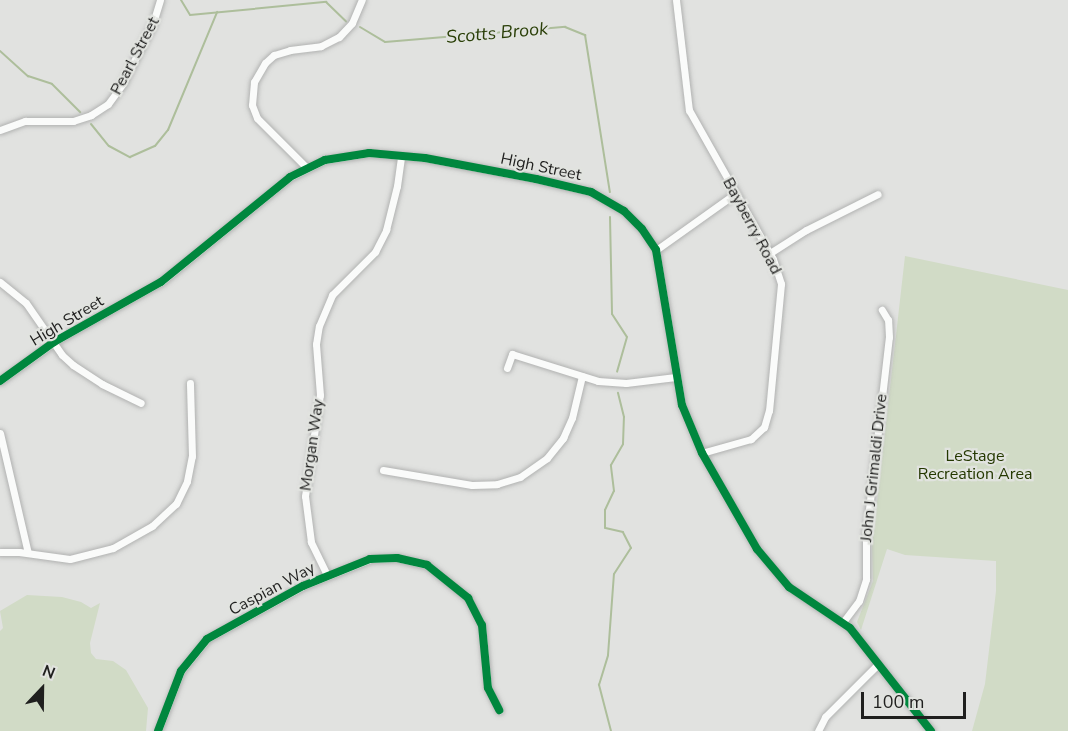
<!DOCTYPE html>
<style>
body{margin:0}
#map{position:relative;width:1068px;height:731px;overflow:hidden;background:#e1e2e0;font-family:"Nunito Sans",sans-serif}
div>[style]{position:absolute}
.green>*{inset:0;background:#d1dbc6}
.stream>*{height:2px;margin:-1px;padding:0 1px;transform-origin:1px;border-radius:1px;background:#adbe9b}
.roads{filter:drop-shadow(0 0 2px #b1b2b1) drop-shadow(0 0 2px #b1b2b1)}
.minor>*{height:7px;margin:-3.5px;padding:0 3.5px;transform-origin:3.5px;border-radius:3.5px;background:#fafbfa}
.cycleway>*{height:8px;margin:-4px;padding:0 4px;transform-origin:4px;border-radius:4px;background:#00873e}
span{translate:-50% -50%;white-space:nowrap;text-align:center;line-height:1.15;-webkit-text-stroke:4.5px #e1e3df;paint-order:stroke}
.street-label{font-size:16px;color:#1f1f1e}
.park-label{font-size:16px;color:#243800}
.water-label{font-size:18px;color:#2a3f08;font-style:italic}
.north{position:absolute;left:12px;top:659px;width:60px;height:60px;-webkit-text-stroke:4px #e1e3df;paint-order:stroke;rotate:22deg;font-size:16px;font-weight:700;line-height:24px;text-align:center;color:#1f1f1e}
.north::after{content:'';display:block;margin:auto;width:21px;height:27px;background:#1f1f1e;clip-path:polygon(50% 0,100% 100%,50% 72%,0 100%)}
.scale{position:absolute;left:861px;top:692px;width:105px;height:27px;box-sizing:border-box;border:3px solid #1f1f1e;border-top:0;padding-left:8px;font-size:18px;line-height:21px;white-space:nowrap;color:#1f1f1e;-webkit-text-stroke:4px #e1e3df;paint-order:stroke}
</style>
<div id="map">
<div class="green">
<i style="clip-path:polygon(905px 256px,1068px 290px,1068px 731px,972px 731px,985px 684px,996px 591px,996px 561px,905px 555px,887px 549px,861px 630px,857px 622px,873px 581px,872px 546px)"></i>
<i style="clip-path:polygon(27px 595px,62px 597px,81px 602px,91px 608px,100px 603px,90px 643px,91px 653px,96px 659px,113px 661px,126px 670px,148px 708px,146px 731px,0 731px,0 631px,3px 628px,0 611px)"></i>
</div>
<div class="stream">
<i style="left:181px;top:0;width:17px;rotate:59deg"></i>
<i style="left:190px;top:15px;width:137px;rotate:-5.5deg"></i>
<i style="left:326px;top:2px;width:28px;rotate:44deg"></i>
<i style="left:360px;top:27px;width:29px;rotate:31deg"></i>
<i style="left:385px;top:42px;width:181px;rotate:-4.8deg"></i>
<i style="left:565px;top:27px;width:22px;rotate:22deg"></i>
<i style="left:585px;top:35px;width:159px;rotate:81deg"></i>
<i style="left:0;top:51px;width:38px;rotate:42deg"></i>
<i style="left:28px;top:76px;width:25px;rotate:18deg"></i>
<i style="left:52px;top:84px;width:40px;rotate:45deg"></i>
<i style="left:91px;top:124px;width:28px;rotate:51deg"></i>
<i style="left:109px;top:146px;width:24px;rotate:28deg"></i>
<i style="left:130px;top:157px;width:27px;rotate:-24deg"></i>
<i style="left:155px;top:146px;width:21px;rotate:-51deg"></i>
<i style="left:168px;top:130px;width:128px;rotate:-67.4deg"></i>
<i style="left:610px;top:217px;width:97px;rotate:88.8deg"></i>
<i style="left:612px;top:314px;width:27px;rotate:57deg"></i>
<i style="left:627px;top:337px;width:36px;rotate:106deg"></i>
<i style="left:611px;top:731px;width:48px;rotate:-104.6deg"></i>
<i style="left:599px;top:685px;width:31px;rotate:-73deg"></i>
<i style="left:608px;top:655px;width:81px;rotate:-85.8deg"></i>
<i style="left:614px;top:574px;width:31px;rotate:-57deg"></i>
<i style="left:631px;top:548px;width:18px;rotate:-117deg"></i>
<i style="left:623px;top:532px;width:18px;rotate:-167deg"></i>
<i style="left:605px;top:528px;width:18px;rotate:-90deg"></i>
<i style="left:605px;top:510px;width:21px;rotate:-65deg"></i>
<i style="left:614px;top:491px;width:26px;rotate:-97deg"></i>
<i style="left:611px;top:465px;width:24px;rotate:-60deg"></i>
<i style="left:623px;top:444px;width:27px;rotate:-88deg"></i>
<i style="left:624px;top:417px;width:25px;rotate:-104deg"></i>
</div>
<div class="roads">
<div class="minor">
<i style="left:676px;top:0;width:111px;rotate:83.3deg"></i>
<i style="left:689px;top:110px;width:171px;rotate:60.6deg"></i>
<i style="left:773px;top:259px;width:26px;rotate:72deg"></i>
<i style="left:781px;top:284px;width:127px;rotate:95.4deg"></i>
<i style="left:769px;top:410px;width:18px;rotate:106deg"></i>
<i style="left:764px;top:427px;width:18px;rotate:137deg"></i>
<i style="left:751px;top:439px;width:51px;rotate:164.1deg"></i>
<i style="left:0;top:130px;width:27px;rotate:-20deg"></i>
<i style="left:25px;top:121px;width:48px"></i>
<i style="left:73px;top:121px;width:19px;rotate:-18deg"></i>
<i style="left:91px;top:115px;width:20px;rotate:-33deg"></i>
<i style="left:108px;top:104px;width:26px;rotate:-54deg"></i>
<i style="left:123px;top:83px;width:67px;rotate:-63.4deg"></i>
<i style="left:153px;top:23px;width:24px;rotate:-73deg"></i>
<i style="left:306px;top:167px;width:69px;rotate:-135deg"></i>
<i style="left:257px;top:118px;width:14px;rotate:-111deg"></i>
<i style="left:252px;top:105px;width:23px;rotate:-85deg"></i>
<i style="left:254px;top:82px;width:22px;rotate:-60deg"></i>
<i style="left:265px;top:63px;width:12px;rotate:-42deg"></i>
<i style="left:274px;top:55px;width:17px;rotate:-17deg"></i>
<i style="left:290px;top:50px;width:31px;rotate:-7deg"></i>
<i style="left:321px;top:46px;width:20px;rotate:-27deg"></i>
<i style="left:339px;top:37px;width:19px;rotate:-47deg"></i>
<i style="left:352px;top:23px;width:25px;rotate:-67deg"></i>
<i style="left:656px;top:250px;width:98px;rotate:-35.5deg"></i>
<i style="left:770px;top:253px;width:43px;rotate:-32.6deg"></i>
<i style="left:806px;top:230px;width:80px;rotate:-26.6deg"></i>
<i style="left:0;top:282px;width:33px;rotate:39deg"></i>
<i style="left:26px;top:303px;width:63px;rotate:55.3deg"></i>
<i style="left:62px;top:355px;width:15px;rotate:42deg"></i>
<i style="left:73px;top:365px;width:35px;rotate:33deg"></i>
<i style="left:102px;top:384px;width:43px;rotate:26deg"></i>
<i style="left:507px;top:368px;width:15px;rotate:-70deg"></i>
<i style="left:512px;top:354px;width:90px;rotate:17.4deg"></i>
<i style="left:598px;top:381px;width:28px;rotate:4deg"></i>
<i style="left:626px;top:383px;width:50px;rotate:-6.8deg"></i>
<i style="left:0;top:381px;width:67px;rotate:-35.8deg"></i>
<i style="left:54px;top:342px;width:123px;rotate:-29.3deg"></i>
<i style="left:161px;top:282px;width:166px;rotate:-39.1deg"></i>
<i style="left:290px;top:177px;width:39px;rotate:-26deg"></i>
<i style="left:325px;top:160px;width:45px;rotate:-9deg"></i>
<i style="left:369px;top:153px;width:56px;rotate:5.1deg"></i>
<i style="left:425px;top:158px;width:113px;rotate:10.7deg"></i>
<i style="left:536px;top:179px;width:57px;rotate:13.3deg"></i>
<i style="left:591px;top:192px;width:38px;rotate:30deg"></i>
<i style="left:624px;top:211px;width:25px;rotate:45deg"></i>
<i style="left:642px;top:229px;width:25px;rotate:56deg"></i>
<i style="left:656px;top:250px;width:157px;rotate:80.5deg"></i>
<i style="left:682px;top:405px;width:52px;rotate:67.4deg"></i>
<i style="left:702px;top:453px;width:111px;rotate:60.2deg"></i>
<i style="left:757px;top:549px;width:50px;rotate:49.9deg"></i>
<i style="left:789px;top:587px;width:73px;rotate:33.9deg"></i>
<i style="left:850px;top:628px;width:131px;rotate:51.8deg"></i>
<i style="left:0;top:433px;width:123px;rotate:76.9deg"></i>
<i style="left:383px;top:470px;width:90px;rotate:9.6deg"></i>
<i style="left:472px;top:485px;width:25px;rotate:-2deg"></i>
<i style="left:497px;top:484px;width:24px;rotate:-17deg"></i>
<i style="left:520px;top:477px;width:33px;rotate:-35deg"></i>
<i style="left:547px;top:458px;width:26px;rotate:-51deg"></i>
<i style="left:563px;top:438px;width:22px;rotate:-66deg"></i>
<i style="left:572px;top:418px;width:43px;rotate:-76.6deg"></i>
<i style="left:0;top:552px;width:19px"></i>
<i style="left:19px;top:552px;width:51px;rotate:7.8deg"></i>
<i style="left:70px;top:559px;width:44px;rotate:-14.3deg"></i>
<i style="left:113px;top:548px;width:45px;rotate:-29.4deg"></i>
<i style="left:152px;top:526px;width:33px;rotate:-43deg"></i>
<i style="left:176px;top:504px;width:25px;rotate:-64deg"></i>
<i style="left:187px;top:481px;width:25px;rotate:-79deg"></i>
<i style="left:192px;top:456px;width:73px;rotate:-91.6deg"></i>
<i style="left:327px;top:575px;width:37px;rotate:-116deg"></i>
<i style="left:311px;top:542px;width:46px;rotate:-97.4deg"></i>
<i style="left:305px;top:496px;width:102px;rotate:-81.6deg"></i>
<i style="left:320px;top:395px;width:51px;rotate:-94.5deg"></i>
<i style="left:316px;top:344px;width:18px;rotate:-81deg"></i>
<i style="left:319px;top:326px;width:34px;rotate:-67deg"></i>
<i style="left:332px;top:295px;width:61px;rotate:-45deg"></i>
<i style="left:375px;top:252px;width:25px;rotate:-63deg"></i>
<i style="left:386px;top:230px;width:45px;rotate:-76deg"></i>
<i style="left:397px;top:186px;width:30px;rotate:-82deg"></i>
<i style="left:843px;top:622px;width:26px;rotate:-53deg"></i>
<i style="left:859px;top:601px;width:23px;rotate:-72deg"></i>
<i style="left:866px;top:579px;width:44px;rotate:-90deg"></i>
<i style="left:866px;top:535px;width:199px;rotate:-83.4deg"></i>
<i style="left:889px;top:337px;width:17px;rotate:-93deg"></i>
<i style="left:888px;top:320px;width:12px;rotate:-121deg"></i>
<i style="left:158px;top:731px;width:64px;rotate:-69deg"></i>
<i style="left:181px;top:671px;width:41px;rotate:-50.9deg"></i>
<i style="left:207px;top:639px;width:110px;rotate:-28.9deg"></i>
<i style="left:303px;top:586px;width:72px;rotate:-21.9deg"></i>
<i style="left:370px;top:559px;width:27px;rotate:-2deg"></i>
<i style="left:397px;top:558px;width:31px;rotate:13deg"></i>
<i style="left:427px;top:565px;width:53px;rotate:38.8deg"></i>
<i style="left:468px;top:598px;width:30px;rotate:63deg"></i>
<i style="left:482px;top:625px;width:63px;rotate:84.6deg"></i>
<i style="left:488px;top:688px;width:25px;rotate:63deg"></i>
<i style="left:818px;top:731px;width:16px;rotate:-63deg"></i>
<i style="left:825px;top:717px;width:75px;rotate:-45deg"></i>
</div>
</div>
<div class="cycleway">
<i style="left:0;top:381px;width:67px;rotate:-35.8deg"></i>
<i style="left:54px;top:342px;width:123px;rotate:-29.3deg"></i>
<i style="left:161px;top:282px;width:166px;rotate:-39.1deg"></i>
<i style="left:290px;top:177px;width:39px;rotate:-26deg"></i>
<i style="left:325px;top:160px;width:45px;rotate:-9deg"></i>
<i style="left:369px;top:153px;width:56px;rotate:5.1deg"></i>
<i style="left:425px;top:158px;width:113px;rotate:10.7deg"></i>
<i style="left:536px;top:179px;width:57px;rotate:13.3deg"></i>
<i style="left:591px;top:192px;width:38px;rotate:30deg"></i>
<i style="left:624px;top:211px;width:25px;rotate:45deg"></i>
<i style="left:642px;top:229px;width:25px;rotate:56deg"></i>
<i style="left:656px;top:250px;width:157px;rotate:80.5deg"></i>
<i style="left:682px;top:405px;width:52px;rotate:67.4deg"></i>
<i style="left:702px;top:453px;width:111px;rotate:60.2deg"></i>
<i style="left:757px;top:549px;width:50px;rotate:49.9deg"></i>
<i style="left:789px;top:587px;width:73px;rotate:33.9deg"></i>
<i style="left:850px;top:628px;width:131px;rotate:51.8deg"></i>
<i style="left:158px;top:731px;width:64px;rotate:-69deg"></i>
<i style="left:181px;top:671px;width:41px;rotate:-50.9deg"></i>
<i style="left:207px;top:639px;width:110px;rotate:-28.9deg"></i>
<i style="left:303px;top:586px;width:72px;rotate:-21.9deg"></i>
<i style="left:370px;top:559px;width:27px;rotate:-2deg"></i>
<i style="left:397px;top:558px;width:31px;rotate:13deg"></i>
<i style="left:427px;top:565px;width:53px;rotate:38.8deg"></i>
<i style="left:468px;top:598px;width:30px;rotate:63deg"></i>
<i style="left:482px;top:625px;width:63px;rotate:84.6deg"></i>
<i style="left:488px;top:688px;width:25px;rotate:63deg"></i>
</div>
<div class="street-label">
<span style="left:135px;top:56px;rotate:-62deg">Pearl Street</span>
<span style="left:541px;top:167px;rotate:12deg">High Street</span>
<span style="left:752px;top:226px;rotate:62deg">Bayberry Road</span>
<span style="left:67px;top:321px;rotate:-31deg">High Street</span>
<span style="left:312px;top:445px;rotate:-82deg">Morgan Way</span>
<span style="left:874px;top:468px;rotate:-84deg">John J Grimaldi Drive</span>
<span style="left:272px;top:589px;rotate:-28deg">Caspian Way</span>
</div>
<div class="park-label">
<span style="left:975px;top:465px">LeStage<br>Recreation Area</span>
</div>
<div class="water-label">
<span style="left:497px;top:33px;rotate:-5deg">Scotts Brook</span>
</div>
<div class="north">N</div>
<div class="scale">100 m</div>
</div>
